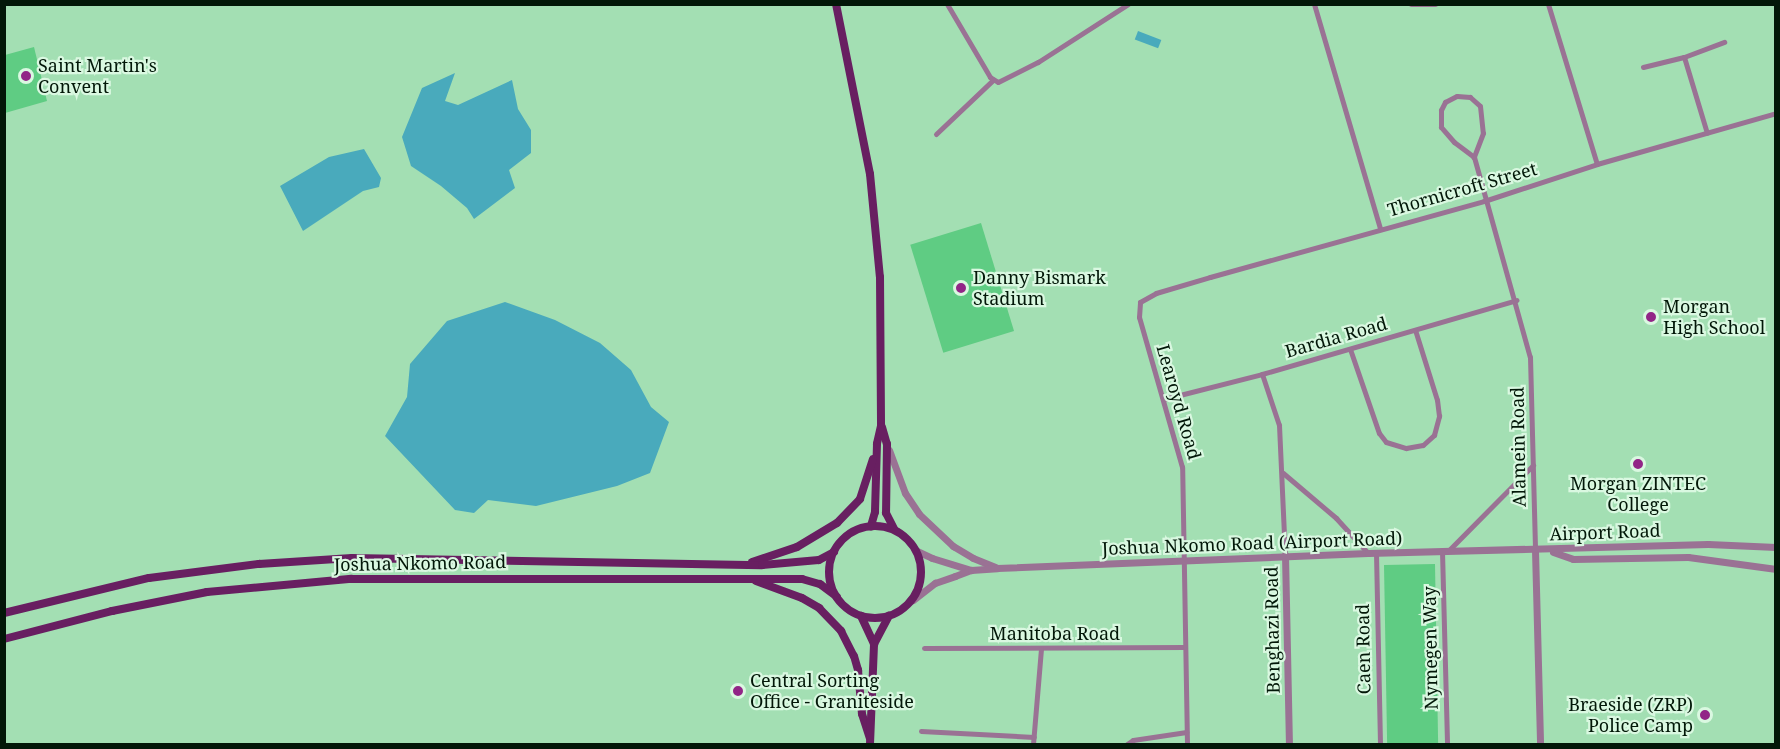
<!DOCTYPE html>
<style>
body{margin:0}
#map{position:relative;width:1780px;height:749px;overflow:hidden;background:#a3dfb3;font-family:"Noto Serif",serif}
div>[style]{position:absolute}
.green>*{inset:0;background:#5fcc83;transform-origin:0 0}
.water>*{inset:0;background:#49aabc;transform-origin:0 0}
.minor>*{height:5px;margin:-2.5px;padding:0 2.5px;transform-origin:2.5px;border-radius:2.5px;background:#9a7294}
.tertiary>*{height:7px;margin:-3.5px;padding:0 3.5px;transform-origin:3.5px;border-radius:3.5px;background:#9a7294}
.primary>*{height:8px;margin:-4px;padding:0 4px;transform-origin:4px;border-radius:4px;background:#681f61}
.primary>.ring{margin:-4px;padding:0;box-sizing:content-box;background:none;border:8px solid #681f61;border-radius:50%}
.dots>*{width:16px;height:16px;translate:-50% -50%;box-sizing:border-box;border:3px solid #daf8e1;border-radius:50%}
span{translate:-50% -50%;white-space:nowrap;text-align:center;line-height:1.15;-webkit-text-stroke:4.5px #daf8e1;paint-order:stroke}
.poi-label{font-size:18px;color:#021708}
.left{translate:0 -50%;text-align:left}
.right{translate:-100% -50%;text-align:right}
.street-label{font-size:18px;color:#021708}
.frame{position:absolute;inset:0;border:6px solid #021708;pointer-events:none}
</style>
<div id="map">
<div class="green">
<i style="clip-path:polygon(34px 47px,47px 101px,5px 113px,5px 55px)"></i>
<i style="left:981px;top:223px;width:113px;height:74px;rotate:73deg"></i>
<i style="left:1435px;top:564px;width:180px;height:51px;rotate:89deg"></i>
</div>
<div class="water">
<i style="left:1138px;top:31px;width:25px;height:9px;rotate:21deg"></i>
<i style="clip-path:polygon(455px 73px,445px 101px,458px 105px,512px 80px,518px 109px,531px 130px,531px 153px,509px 170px,515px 188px,474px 219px,467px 208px,441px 186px,411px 166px,402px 137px,422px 88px)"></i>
<i style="clip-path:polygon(364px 149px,381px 178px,379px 187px,363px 191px,303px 231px,280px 186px,329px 157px)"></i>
<i style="clip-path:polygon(505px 302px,555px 320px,600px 343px,631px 370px,651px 407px,669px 422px,650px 473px,617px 486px,536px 506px,488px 500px,474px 513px,455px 510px,385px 436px,407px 397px,410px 364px,447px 321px)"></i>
</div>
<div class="minor">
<i style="left:947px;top:4px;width:85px;rotate:59.5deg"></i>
<i style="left:990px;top:77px;width:9px;rotate:32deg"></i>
<i style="left:998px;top:82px;width:45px;rotate:-26.6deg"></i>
<i style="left:1038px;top:62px;width:107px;rotate:-32.8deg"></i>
<i style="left:1314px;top:4px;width:234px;rotate:73.6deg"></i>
<i style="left:1411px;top:4px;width:24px"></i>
<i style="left:1548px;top:4px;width:167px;rotate:73deg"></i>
<i style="left:1684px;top:57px;width:79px;rotate:73.2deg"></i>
<i style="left:1643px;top:67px;width:42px;rotate:-13.7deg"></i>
<i style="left:1684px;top:57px;width:43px;rotate:-20.6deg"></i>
<i style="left:936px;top:134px;width:79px;rotate:-43.5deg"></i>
<i style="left:1474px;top:157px;width:25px;rotate:-143deg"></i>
<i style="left:1454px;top:142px;width:20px;rotate:-131deg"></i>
<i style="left:1441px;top:127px;width:17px;rotate:-90deg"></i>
<i style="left:1441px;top:110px;width:9px;rotate:-63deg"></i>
<i style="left:1445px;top:102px;width:13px;rotate:-27deg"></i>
<i style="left:1457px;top:96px;width:13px;rotate:4deg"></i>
<i style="left:1470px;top:97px;width:13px;rotate:42deg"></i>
<i style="left:1480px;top:106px;width:27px;rotate:84deg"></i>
<i style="left:1483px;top:133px;width:26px;rotate:111deg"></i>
<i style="left:1474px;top:157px;width:208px;rotate:74.4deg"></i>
<i style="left:1530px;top:357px;width:193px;rotate:88.5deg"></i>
<i style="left:1350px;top:349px;width:89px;rotate:71deg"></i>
<i style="left:1379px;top:433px;width:11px;rotate:52deg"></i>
<i style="left:1386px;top:442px;width:21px;rotate:17deg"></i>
<i style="left:1406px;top:448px;width:17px;rotate:-10deg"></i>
<i style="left:1423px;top:445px;width:15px;rotate:-42deg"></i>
<i style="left:1434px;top:435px;width:20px;rotate:-75deg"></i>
<i style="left:1439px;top:416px;width:16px;rotate:-97deg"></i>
<i style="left:1437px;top:400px;width:73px;rotate:-107.4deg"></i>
<i style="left:1262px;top:374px;width:54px;rotate:71.6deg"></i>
<i style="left:1279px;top:425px;width:130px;rotate:87.4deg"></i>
<i style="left:1164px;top:399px;width:101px;rotate:-14.3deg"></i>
<i style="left:1262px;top:374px;width:265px;rotate:-16.2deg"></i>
<i style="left:1283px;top:473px;width:70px;rotate:40.3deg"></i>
<i style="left:1336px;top:518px;width:47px;rotate:47.6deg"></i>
<i style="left:1442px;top:551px;width:193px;rotate:88.5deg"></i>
<i style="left:1448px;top:551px;width:121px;rotate:-45.3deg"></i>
<i style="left:1376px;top:553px;width:191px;rotate:88.8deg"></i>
<i style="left:924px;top:648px;width:261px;rotate:-0.2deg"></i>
<i style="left:921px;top:731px;width:113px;rotate:3deg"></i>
<i style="left:1033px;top:744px;width:95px;rotate:-85.2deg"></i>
<i style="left:1127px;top:744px;width:7px;rotate:-34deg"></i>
<i style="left:1133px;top:740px;width:54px;rotate:-8.6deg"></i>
<i style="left:1187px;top:744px;width:277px;rotate:-91deg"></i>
<i style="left:1182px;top:467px;width:156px;rotate:-106deg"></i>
<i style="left:1139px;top:317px;width:15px;rotate:-86deg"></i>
<i style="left:1140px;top:302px;width:18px;rotate:-29deg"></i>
<i style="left:1156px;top:293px;width:56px;rotate:-16.5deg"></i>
<i style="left:1210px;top:277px;width:284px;rotate:-15.5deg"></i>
<i style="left:1484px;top:201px;width:119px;rotate:-18.1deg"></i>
<i style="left:1597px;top:164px;width:186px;rotate:-15.9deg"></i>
</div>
<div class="tertiary">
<i style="left:889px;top:450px;width:46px;rotate:69.6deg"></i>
<i style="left:905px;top:493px;width:25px;rotate:56deg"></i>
<i style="left:919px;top:514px;width:47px;rotate:43.3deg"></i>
<i style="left:953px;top:546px;width:23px;rotate:31deg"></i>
<i style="left:973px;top:558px;width:24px;rotate:22deg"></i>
<i style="left:1535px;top:550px;width:194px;rotate:88.5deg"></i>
<i style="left:917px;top:551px;width:17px;rotate:25deg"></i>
<i style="left:932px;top:558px;width:41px;rotate:17.1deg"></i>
<i style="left:1553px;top:552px;width:21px;rotate:19deg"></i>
<i style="left:1573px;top:559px;width:115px;rotate:-1deg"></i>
<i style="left:1688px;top:557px;width:89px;rotate:7.8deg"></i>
<i style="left:1285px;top:555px;width:189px;rotate:88.8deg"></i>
<i style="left:913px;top:600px;width:28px;rotate:-38deg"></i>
<i style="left:935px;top:583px;width:21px;rotate:-19deg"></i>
<i style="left:955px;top:576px;width:17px;rotate:-21deg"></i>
<i style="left:971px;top:570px;width:26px;rotate:-4deg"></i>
<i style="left:997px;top:568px;width:371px;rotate:-2.3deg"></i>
<i style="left:1368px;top:553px;width:340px;rotate:-1.5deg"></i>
<i style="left:1708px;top:544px;width:68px;rotate:2.5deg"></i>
</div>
<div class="primary">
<i style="left:836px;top:4px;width:173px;rotate:78.7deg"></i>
<i style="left:870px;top:174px;width:103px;rotate:84.5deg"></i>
<i style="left:880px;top:277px;width:149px;rotate:89.6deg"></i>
<i style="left:881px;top:426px;width:18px;rotate:103deg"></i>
<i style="left:877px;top:444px;width:68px;rotate:91.7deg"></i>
<i style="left:875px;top:512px;width:15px;rotate:106deg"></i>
<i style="left:882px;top:427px;width:18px;rotate:74deg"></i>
<i style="left:887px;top:444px;width:69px;rotate:90.8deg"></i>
<i style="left:886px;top:513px;width:18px;rotate:63deg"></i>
<i class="ring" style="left:829px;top:526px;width:84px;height:84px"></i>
<i style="left:752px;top:562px;width:47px;rotate:-18.4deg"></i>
<i style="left:797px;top:547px;width:47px;rotate:-31deg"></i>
<i style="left:837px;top:523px;width:33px;rotate:-46deg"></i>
<i style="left:860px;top:499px;width:42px;rotate:-72deg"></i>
<i style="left:756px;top:581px;width:49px;rotate:20.3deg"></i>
<i style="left:802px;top:598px;width:20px;rotate:30deg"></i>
<i style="left:819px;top:608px;width:32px;rotate:46deg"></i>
<i style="left:841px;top:631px;width:28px;rotate:63deg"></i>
<i style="left:854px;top:656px;width:15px;rotate:74deg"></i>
<i style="left:858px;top:670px;width:44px;rotate:84.8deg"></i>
<i style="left:862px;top:714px;width:25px;rotate:72deg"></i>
<i style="left:4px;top:613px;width:149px;rotate:-13.6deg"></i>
<i style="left:149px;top:578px;width:111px;rotate:-7.3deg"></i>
<i style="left:259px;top:564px;width:93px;rotate:-3.7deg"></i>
<i style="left:352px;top:558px;width:410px;rotate:1deg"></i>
<i style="left:762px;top:565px;width:57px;rotate:-5deg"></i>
<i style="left:819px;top:560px;width:17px;rotate:-28deg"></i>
<i style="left:861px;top:616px;width:31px;rotate:65deg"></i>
<i style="left:4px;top:639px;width:112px;rotate:-14.5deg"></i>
<i style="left:112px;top:611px;width:97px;rotate:-11.3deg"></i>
<i style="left:207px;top:592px;width:145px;rotate:-5.2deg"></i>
<i style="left:351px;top:579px;width:451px"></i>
<i style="left:802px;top:579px;width:19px;rotate:16deg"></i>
<i style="left:820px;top:584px;width:21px;rotate:37deg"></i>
<i style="left:870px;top:744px;width:100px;rotate:-87.7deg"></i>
<i style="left:874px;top:644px;width:32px;rotate:-62deg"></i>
</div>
<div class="dots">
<i style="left:26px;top:76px;background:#922587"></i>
<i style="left:961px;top:288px;background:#922587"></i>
<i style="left:1651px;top:317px;background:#922587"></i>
<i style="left:1638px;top:464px;background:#922587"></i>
<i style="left:738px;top:691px;background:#922587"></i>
<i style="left:1705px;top:715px;background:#922587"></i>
</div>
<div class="poi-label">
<span class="left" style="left:38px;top:76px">Saint Martin's<br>Convent</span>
<span class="left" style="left:973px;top:288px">Danny Bismark<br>Stadium</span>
<span class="left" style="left:1663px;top:317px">Morgan<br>High School</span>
<span style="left:1638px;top:494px">Morgan ZINTEC<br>College</span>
<span class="left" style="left:750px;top:691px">Central Sorting<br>Office - Graniteside</span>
<span class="right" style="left:1693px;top:715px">Braeside (ZRP)<br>Police Camp</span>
</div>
<div class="street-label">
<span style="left:1462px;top:189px;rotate:-16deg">Thornicroft Street</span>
<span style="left:1336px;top:337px;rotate:-16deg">Bardia Road</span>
<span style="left:1179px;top:402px;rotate:74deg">Learoyd Road</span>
<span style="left:1518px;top:447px;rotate:-91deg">Alamein Road</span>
<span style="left:1605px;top:532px;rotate:-2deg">Airport Road</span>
<span style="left:1252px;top:543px;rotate:-2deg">Joshua Nkomo Road (Airport Road)</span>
<span style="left:420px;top:563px;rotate:-1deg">Joshua Nkomo Road</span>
<span style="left:1272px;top:630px;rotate:-91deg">Benghazi Road</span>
<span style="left:1055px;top:633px">Manitoba Road</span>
<span style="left:1430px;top:648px;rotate:-91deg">Nymegen Way</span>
<span style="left:1363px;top:649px;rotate:-91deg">Caen Road</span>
</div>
<div class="frame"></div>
</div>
